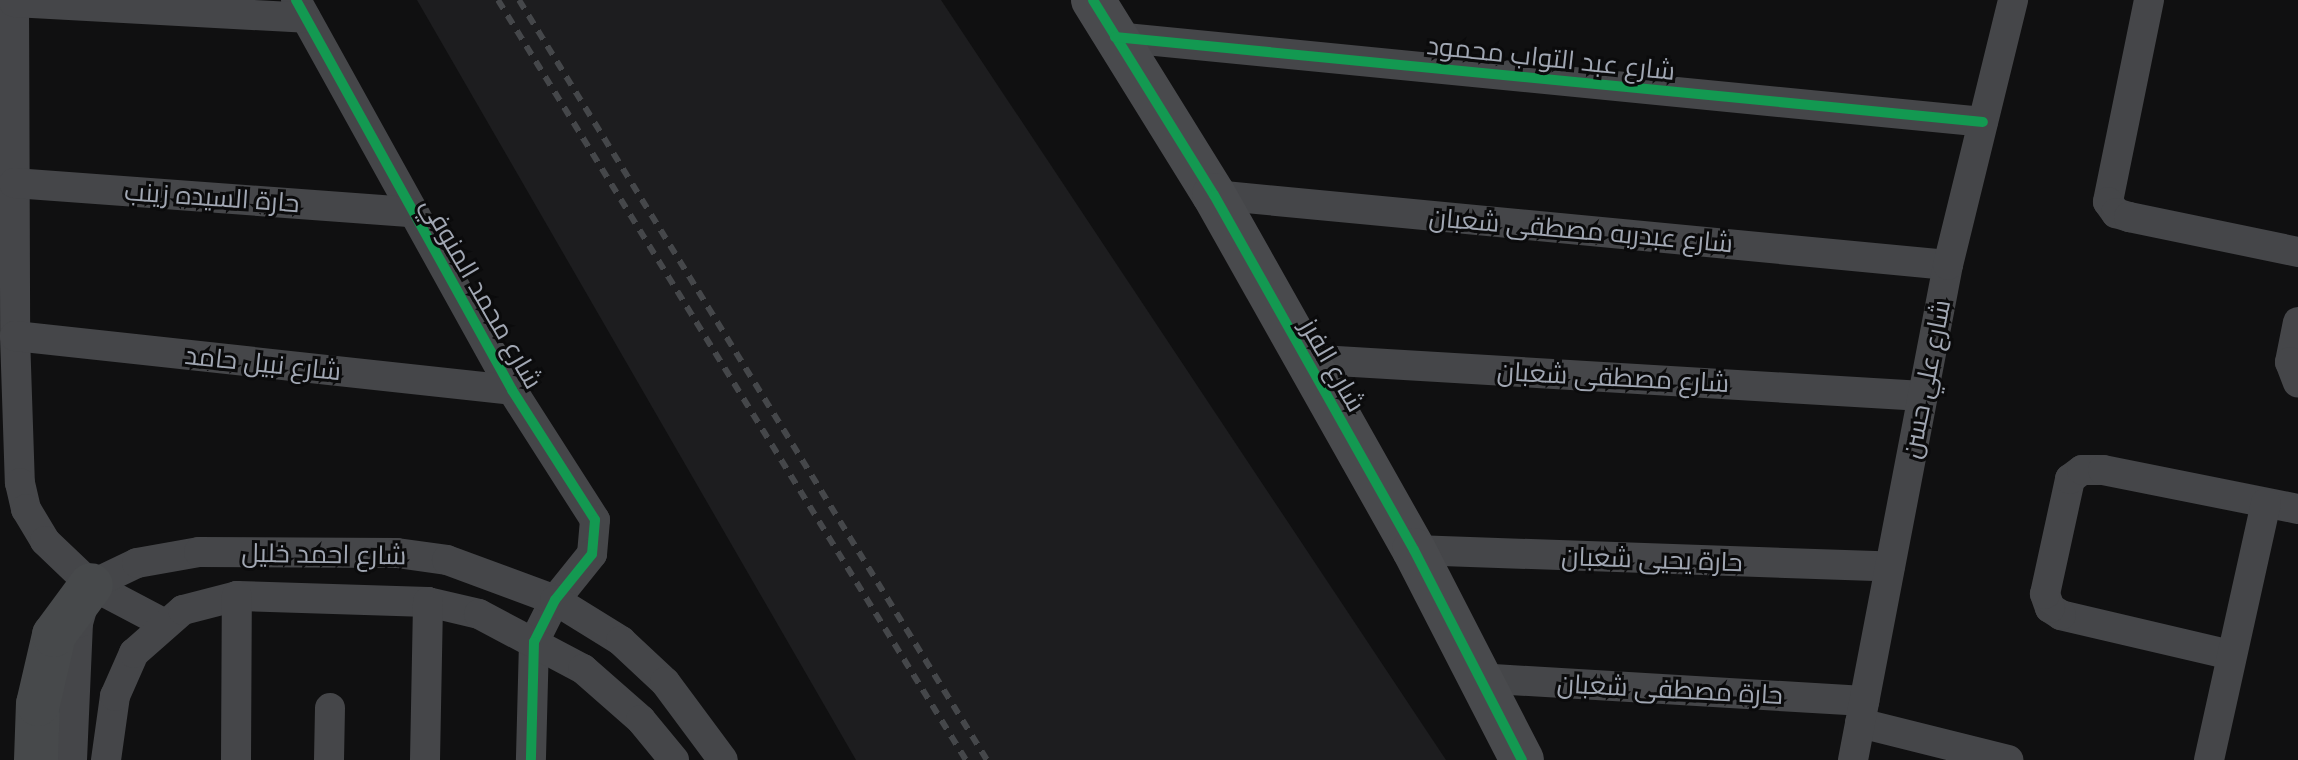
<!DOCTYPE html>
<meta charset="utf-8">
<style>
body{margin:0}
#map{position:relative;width:2298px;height:760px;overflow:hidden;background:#101011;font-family:"Noto Sans",Cairo,sans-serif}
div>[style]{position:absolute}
.built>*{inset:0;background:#1d1d1f}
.street>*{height:30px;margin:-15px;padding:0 15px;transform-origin:15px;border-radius:15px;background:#454649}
.secondary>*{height:44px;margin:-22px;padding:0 22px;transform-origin:22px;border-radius:22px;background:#494a4d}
.primary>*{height:44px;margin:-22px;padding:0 22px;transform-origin:22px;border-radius:22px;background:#47494b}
.rail>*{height:6px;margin-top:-3px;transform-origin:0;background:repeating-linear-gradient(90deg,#45474a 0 10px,transparent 0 18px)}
.cycleway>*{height:10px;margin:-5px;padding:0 5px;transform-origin:5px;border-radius:5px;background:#139951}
span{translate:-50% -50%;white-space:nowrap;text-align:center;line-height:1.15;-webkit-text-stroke:6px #0b0b0c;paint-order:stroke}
.street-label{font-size:26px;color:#a1a7b3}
</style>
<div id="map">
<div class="built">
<i style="clip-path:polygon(417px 0,941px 0,1446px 760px,856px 760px)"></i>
</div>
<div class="street">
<i style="left:14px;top:0;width:336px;rotate:89.8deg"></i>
<i style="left:15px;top:336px;width:147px;rotate:88.1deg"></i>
<i style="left:20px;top:483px;width:27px;rotate:77deg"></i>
<i style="left:26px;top:509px;width:37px;rotate:59deg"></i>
<i style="left:45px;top:541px;width:64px;rotate:43.7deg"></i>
<i style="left:91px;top:585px;width:81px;rotate:27.8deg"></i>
<i style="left:296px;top:0;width:446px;rotate:61deg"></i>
<i style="left:512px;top:390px;width:154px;rotate:57.4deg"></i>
<i style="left:595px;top:520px;width:34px;rotate:95deg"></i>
<i style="left:592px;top:554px;width:59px;rotate:128.8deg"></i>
<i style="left:555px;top:600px;width:47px;rotate:116.6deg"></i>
<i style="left:534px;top:642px;width:118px;rotate:91.5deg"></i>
<i style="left:2149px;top:0;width:206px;rotate:101.5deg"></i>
<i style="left:2108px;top:202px;width:14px;rotate:54deg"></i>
<i style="left:2116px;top:213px;width:14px;rotate:17deg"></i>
<i style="left:2129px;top:217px;width:173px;rotate:11.7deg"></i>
<i style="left:14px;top:2px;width:292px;rotate:3.1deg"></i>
<i style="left:1115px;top:37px;width:872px;rotate:5.59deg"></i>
<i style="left:14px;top:183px;width:396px;rotate:4.2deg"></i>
<i style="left:1214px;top:195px;width:737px;rotate:5.45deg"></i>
<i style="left:2298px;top:322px;width:41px;rotate:101.3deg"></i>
<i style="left:2290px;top:362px;width:22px;rotate:69deg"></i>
<i style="left:15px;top:336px;width:500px;rotate:6.2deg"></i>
<i style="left:1303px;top:359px;width:621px;rotate:3.42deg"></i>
<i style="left:1414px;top:550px;width:476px;rotate:2deg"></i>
<i style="left:91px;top:585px;width:51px;rotate:-25.6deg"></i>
<i style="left:137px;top:563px;width:63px;rotate:-10.1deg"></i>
<i style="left:199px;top:552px;width:198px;rotate:0.3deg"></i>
<i style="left:397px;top:553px;width:50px;rotate:8deg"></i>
<i style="left:447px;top:560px;width:115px;rotate:20.3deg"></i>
<i style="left:555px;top:600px;width:78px;rotate:31.8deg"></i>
<i style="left:621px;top:641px;width:60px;rotate:43deg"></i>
<i style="left:665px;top:682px;width:97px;rotate:53.4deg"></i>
<i style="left:2231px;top:655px;width:175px;rotate:-166.8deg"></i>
<i style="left:2061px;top:615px;width:13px;rotate:-148deg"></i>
<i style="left:2050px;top:608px;width:15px;rotate:-110deg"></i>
<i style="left:2045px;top:594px;width:118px;rotate:-77.7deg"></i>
<i style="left:2070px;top:479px;width:15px;rotate:-37deg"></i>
<i style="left:2082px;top:470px;width:21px"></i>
<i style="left:2103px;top:470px;width:199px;rotate:11.3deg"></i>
<i style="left:1477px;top:678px;width:388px;rotate:3.4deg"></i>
<i style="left:1860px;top:723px;width:153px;rotate:14deg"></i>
<i style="left:72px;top:760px;width:137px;rotate:-87.5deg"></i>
<i style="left:78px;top:623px;width:22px;rotate:-74deg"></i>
<i style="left:106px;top:760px;width:65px;rotate:-82deg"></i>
<i style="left:115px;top:696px;width:47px;rotate:-66.2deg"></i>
<i style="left:134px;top:653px;width:65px;rotate:-41.3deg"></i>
<i style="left:183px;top:610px;width:56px;rotate:-14.5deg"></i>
<i style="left:237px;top:596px;width:191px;rotate:1.8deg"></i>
<i style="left:428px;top:602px;width:52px;rotate:13.2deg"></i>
<i style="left:479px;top:614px;width:118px;rotate:27.9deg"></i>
<i style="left:583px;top:669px;width:77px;rotate:41.3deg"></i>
<i style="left:641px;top:720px;width:52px;rotate:50.5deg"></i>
<i style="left:236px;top:760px;width:164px;rotate:-89.7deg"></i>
<i style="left:329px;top:760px;width:52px;rotate:-88.9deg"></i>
<i style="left:425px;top:760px;width:158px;rotate:-88.9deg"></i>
<i style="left:1853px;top:760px;width:504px;rotate:-79.14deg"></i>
<i style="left:1948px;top:265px;width:273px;rotate:-76.2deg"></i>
<i style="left:2209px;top:760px;width:263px;rotate:-77.5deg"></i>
</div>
<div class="secondary">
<i style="left:1093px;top:0;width:229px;rotate:58.2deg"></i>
<i style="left:1214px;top:195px;width:407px;rotate:60.6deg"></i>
<i style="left:1414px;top:550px;width:236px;rotate:62.8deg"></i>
</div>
<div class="primary">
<i style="left:36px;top:760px;width:56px;rotate:-88deg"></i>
<i style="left:38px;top:704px;width:71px;rotate:-76.9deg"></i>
<i style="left:54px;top:635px;width:62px;rotate:-53.5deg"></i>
</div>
<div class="rail">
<i style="left:498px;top:0;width:893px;rotate:58.38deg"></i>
<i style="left:519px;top:0;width:893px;rotate:58.38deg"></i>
</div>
<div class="cycleway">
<i style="left:296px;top:0;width:446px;rotate:61deg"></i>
<i style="left:512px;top:390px;width:154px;rotate:57.4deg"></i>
<i style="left:595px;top:520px;width:34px;rotate:95deg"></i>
<i style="left:592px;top:554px;width:59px;rotate:128.8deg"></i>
<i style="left:555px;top:600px;width:47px;rotate:116.6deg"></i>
<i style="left:534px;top:642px;width:118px;rotate:91.5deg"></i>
<i style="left:1093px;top:0;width:229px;rotate:58.2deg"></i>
<i style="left:1214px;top:195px;width:407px;rotate:60.6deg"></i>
<i style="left:1414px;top:550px;width:236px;rotate:62.8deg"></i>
<i style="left:1115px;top:37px;width:872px;rotate:5.59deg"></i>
</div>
<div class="street-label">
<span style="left:1551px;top:58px;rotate:6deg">شارع عبد التواب محمود</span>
<span style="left:212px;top:197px;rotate:4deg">حارة السيده زينب</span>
<span style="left:1581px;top:230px;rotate:5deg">شارع عبدربه مصطفى شعبان</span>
<span style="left:482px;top:293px;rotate:60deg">شارع محمد المنوفي</span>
<span style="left:263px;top:363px;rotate:6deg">شارع نبيل حامد</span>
<span style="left:1333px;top:365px;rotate:60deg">شارع الفرز</span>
<span style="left:1613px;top:377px;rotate:3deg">شارع مصطفى شعبان</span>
<span style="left:1926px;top:379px;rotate:-79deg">شارع علي حسن</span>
<span style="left:324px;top:554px;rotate:1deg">شارع احمد خليل</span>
<span style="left:1652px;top:559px;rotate:2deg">حارة يحيى شعبان</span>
<span style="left:1670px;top:689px;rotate:3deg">حارة مصطفى شعبان</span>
</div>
</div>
